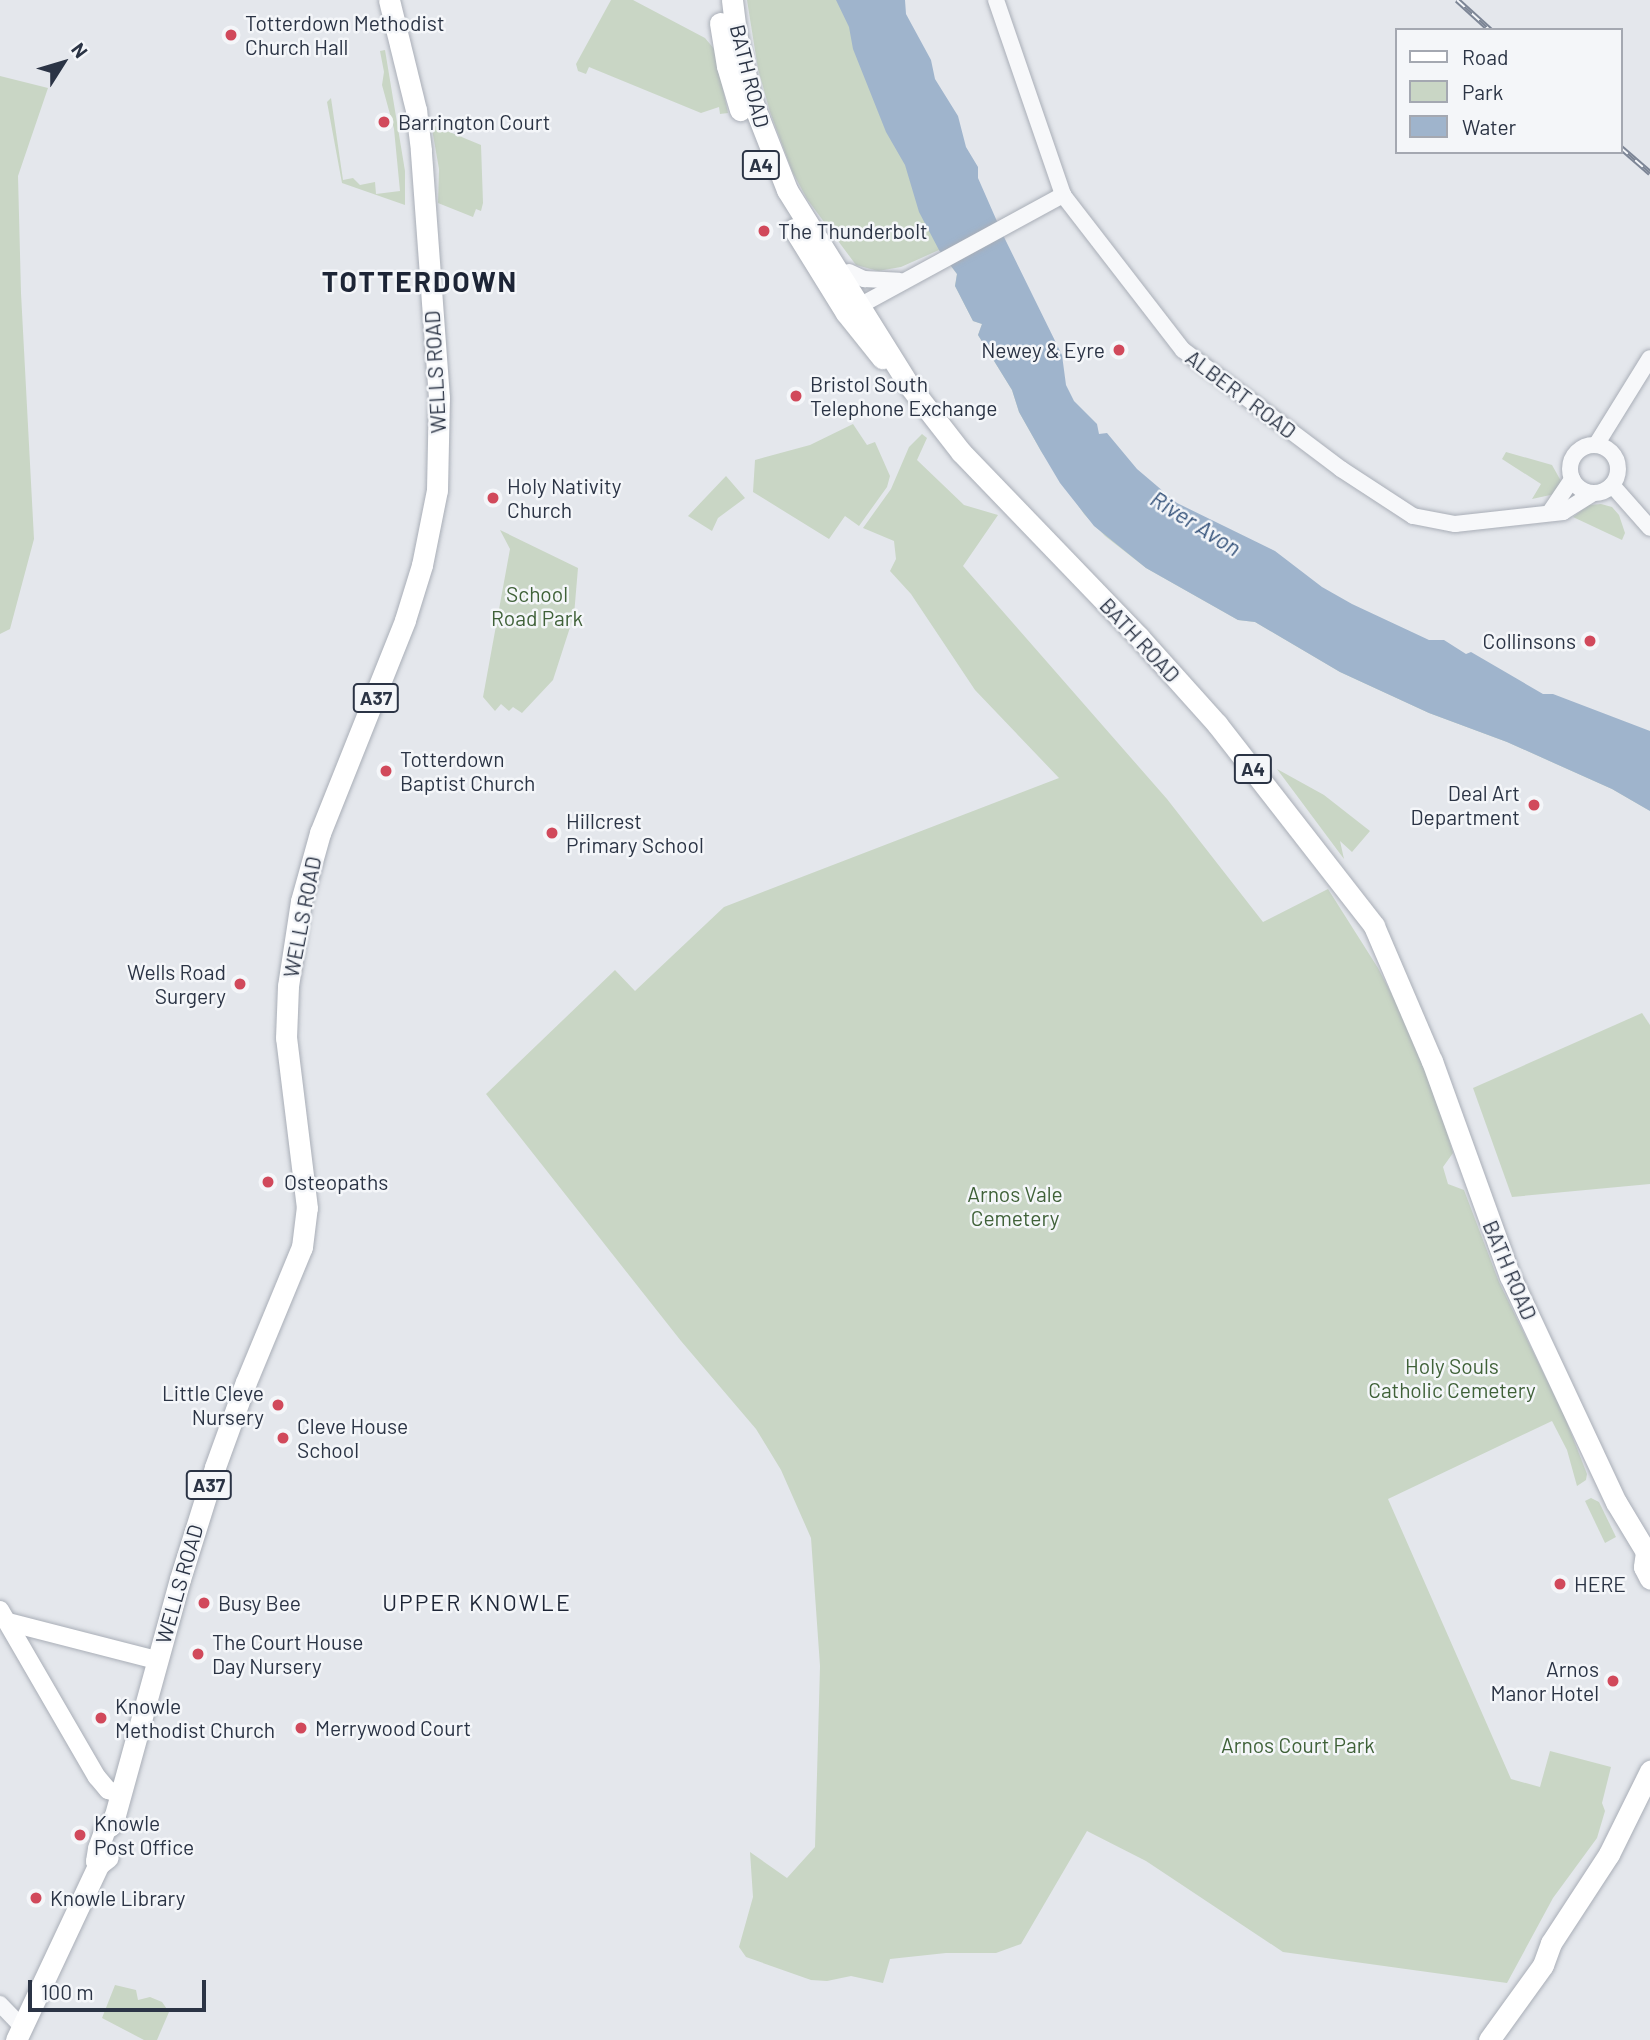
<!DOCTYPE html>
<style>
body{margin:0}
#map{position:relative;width:1650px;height:2040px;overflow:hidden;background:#e4e7ec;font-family:Barlow,sans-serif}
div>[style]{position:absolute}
.green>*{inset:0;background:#c9d6c5}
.water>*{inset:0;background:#9fb4cc}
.roads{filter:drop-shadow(0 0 2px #a9aeb7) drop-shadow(0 0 2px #a9aeb7)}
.tertiary>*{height:16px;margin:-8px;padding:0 8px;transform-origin:8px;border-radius:8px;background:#f7f8fa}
.tertiary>.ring{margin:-8px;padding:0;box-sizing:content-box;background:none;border:16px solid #f7f8fa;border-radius:50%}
.secondary>*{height:18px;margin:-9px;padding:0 9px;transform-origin:9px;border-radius:9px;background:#fff}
.trunk>*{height:21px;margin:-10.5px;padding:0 10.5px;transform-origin:10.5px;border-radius:10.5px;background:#fff}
.rail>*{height:6px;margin-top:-3px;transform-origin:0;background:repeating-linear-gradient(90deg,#f4f6f9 0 10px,#7d8696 0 20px);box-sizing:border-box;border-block:2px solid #7d8696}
.dots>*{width:19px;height:19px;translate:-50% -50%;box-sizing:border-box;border:4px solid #f4f6f9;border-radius:50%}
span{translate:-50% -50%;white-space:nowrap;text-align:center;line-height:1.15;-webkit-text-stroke:5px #f4f6f9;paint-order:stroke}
.shield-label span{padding:2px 5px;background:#f4f6f9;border:2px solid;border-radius:5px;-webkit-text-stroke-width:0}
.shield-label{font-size:19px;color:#2b3445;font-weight:700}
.poi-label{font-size:21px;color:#2b3445}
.left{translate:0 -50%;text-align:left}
.right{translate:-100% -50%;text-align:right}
.street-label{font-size:21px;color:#2b3445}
.park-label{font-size:21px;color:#3f6138}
.water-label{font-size:23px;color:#34527a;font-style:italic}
.neighbourhood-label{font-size:23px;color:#1d2536;letter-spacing:2px}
.district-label{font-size:28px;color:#1d2536;font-weight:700;letter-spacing:2px}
.legend{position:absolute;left:1395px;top:28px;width:228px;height:126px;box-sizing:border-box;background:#f4f6f9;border:2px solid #a4a8b1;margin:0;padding:9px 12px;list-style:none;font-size:21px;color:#2b3445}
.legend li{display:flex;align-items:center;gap:14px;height:35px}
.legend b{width:35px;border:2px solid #a4a8b1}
.north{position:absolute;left:28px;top:28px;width:70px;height:70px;-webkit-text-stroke:5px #f4f6f9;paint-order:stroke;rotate:53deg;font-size:19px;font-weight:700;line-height:28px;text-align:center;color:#2b3445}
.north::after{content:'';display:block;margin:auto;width:24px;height:32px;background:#2b3445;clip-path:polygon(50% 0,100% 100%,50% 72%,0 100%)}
.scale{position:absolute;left:28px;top:1980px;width:178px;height:32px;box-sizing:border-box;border:4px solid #2b3445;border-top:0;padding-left:9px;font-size:21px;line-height:24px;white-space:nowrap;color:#2b3445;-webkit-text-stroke:5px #f4f6f9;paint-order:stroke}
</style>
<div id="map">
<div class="green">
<i style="clip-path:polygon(611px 0,633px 0,705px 38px,715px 50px,728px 113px,720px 114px,719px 107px,701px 113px,589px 67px,586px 74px,578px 71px,576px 64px)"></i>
<i style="clip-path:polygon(747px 0,853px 0,1036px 415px,1555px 741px,1650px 811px,1612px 789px,1507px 742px,1429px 713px,1340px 672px,1255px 622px,1238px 620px,1146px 568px,1105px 536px,1084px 514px,1041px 451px,1019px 412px,1012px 390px,978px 335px,982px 324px,973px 321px,955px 286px,957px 274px,939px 250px,901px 267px,878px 271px,856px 265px,807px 199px,792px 171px,770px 112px,758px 69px)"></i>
<i style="clip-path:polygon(385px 50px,405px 171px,405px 205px,342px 183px,327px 102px,331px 98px,343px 180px,353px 178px,360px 185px,375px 182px,376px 194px,400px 191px,394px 129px,382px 85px,384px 72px,380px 51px)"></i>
<i style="clip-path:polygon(0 76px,48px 88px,18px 176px,21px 293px,34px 539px,10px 629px,0 634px)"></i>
<i style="clip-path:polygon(435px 126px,481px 145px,483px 203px,481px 211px,476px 209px,473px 217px,438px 203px,439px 169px,432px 129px)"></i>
<i style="clip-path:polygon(853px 424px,867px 445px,875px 442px,890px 476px,887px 487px,859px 526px,845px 516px,829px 539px,753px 492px,755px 460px,810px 445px)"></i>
<i style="clip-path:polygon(922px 434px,927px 438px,917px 460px,964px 505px,998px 515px,963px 566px,1167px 799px,1263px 922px,1328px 889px,1378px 968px,1411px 1031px,1445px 1126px,1453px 1153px,1443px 1167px,1448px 1184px,1464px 1190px,1499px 1282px,1564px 1415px,1587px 1474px,1586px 1480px,1577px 1486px,1567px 1450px,1552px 1421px,1388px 1499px,1511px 1779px,1540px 1787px,1550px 1751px,1611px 1767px,1602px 1803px,1605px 1811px,1597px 1838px,1553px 1898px,1507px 1983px,1283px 1952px,1146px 1861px,1087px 1831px,1021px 1944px,996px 1953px,946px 1953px,890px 1959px,883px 1983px,851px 1976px,827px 1981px,811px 1980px,746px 1957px,739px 1947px,753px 1897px,750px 1852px,787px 1878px,815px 1847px,820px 1666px,811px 1538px,781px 1470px,756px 1429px,681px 1341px,486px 1094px,615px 970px,635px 991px,724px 907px,1059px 778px,975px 690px,911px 594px,890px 571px,896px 559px,894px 541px,863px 528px,891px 489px,909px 447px)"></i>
<i style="clip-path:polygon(1506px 452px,1552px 465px,1561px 481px,1555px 494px,1532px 499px,1541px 484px,1502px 459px)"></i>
<i style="clip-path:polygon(726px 476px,745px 498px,718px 518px,712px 531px,688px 516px)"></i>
<i style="clip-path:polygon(1601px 504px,1612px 507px,1619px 515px,1625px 533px,1622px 540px,1573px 517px,1589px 505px)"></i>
<i style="clip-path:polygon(500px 530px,578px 568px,574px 615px,553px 680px,522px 713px,513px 707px,509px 711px,501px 704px,495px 711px,483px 697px,510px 549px)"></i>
<i style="clip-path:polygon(1277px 769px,1324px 795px,1370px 831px,1352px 852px,1340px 841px,1344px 859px)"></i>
<i style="clip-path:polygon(1642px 1013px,1650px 1025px,1650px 1184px,1512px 1197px,1473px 1088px)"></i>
<i style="clip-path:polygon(1591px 1498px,1599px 1502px,1616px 1537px,1605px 1543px,1585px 1501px)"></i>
<i style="clip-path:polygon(115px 1985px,136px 1990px,138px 2000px,150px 1997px,162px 2002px,169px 2012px,157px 2040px,144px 2040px,102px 2018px)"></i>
</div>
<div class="water">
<i style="clip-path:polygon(836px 0,905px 0,906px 14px,931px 60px,935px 79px,958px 116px,966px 147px,978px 167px,978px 178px,1003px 235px,1062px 355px,1066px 385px,1074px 401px,1097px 424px,1099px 434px,1107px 433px,1137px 469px,1177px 503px,1275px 551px,1322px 587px,1352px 604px,1429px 640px,1444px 640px,1466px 654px,1471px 652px,1543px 694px,1553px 694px,1650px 731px,1650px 811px,1612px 789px,1507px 742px,1429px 713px,1340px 672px,1255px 622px,1238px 620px,1146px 568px,1094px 526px,1060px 483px,1041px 451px,1019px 412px,1012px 390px,978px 335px,982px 324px,973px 321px,955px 286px,957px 274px,939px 250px,919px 212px,905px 165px,886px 132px,853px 49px,849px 27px)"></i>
</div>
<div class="roads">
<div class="tertiary">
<i style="left:996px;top:0;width:206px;rotate:71deg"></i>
<i style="left:1063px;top:195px;width:196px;rotate:52.3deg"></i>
<i style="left:1183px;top:350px;width:198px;rotate:37deg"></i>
<i style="left:1341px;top:469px;width:86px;rotate:33.1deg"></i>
<i style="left:1413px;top:516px;width:43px;rotate:10.8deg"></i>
<i style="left:1455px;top:524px;width:109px;rotate:-6.3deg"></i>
<i style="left:1563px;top:512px;width:36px;rotate:-32deg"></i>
<i style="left:849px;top:272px;width:17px;rotate:25deg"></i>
<i style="left:864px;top:279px;width:35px;rotate:3deg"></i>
<i style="left:850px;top:311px;width:243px;rotate:-28.6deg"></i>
<i style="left:1596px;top:445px;width:102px;rotate:-58.2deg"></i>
<i class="ring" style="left:1570px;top:445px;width:32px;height:32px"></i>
<i style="left:1612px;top:485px;width:57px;rotate:48.5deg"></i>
<i style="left:1550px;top:512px;width:40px;rotate:-56deg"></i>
<i style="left:0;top:2004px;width:32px;rotate:46deg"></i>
</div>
<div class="secondary">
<i style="left:0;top:1610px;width:193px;rotate:59.9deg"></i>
<i style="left:97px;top:1777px;width:17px;rotate:50deg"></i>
<i style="left:108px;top:1790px;width:13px;rotate:18deg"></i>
<i style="left:8px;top:1622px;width:153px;rotate:14.4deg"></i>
</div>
<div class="trunk">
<i style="left:732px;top:0;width:33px;rotate:83deg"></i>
<i style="left:736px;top:33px;width:67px;rotate:77deg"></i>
<i style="left:751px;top:98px;width:99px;rotate:68.6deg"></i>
<i style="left:787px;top:190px;width:229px;rotate:58deg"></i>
<i style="left:908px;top:384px;width:86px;rotate:52.1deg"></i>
<i style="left:961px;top:452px;width:257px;rotate:46.1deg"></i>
<i style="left:1139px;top:637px;width:117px;rotate:48.1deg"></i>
<i style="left:1217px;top:724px;width:256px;rotate:52.1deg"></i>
<i style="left:1374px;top:926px;width:147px;rotate:66.8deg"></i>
<i style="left:1432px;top:1061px;width:229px;rotate:70.1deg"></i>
<i style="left:1510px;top:1276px;width:250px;rotate:64.9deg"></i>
<i style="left:1616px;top:1502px;width:58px;rotate:59deg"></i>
<i style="left:1646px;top:1552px;width:15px;rotate:98deg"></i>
<i style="left:1644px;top:1567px;width:13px;rotate:63deg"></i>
<i style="left:720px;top:23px;width:44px;rotate:80.8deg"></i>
<i style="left:727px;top:66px;width:46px;rotate:73.5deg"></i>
<i style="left:794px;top:229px;width:99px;rotate:58.2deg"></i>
<i style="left:846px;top:313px;width:58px;rotate:51.3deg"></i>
<i style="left:99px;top:1864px;width:4px;rotate:-135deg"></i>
<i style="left:96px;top:1861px;width:13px;rotate:-81deg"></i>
<i style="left:98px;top:1848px;width:20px;rotate:-70deg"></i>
<i style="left:105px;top:1829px;width:7px;rotate:-34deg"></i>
<i style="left:111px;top:1825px;width:11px;rotate:-68deg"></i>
<i style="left:115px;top:1815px;width:245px;rotate:-74.6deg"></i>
<i style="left:180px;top:1579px;width:117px;rotate:-72.6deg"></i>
<i style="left:215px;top:1467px;width:90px;rotate:-70deg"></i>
<i style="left:246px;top:1382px;width:146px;rotate:-67.5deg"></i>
<i style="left:302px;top:1247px;width:39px;rotate:-83deg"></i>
<i style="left:307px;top:1208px;width:171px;rotate:-97deg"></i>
<i style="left:286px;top:1038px;width:52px;rotate:-87.8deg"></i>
<i style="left:288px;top:986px;width:86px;rotate:-81.3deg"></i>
<i style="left:301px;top:901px;width:71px;rotate:-74.4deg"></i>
<i style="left:320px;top:833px;width:229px;rotate:-68.2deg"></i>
<i style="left:405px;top:620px;width:58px;rotate:-72.8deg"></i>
<i style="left:422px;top:565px;width:76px;rotate:-78.7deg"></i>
<i style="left:437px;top:490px;width:92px;rotate:-88.8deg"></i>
<i style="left:439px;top:398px;width:249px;rotate:-94.2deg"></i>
<i style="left:421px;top:150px;width:40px;rotate:-97.1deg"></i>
<i style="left:416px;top:110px;width:113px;rotate:-103.8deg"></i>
<i style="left:16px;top:2040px;width:195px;rotate:-64.8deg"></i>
<i style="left:99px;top:1864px;width:11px;rotate:-38deg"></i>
<i style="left:1489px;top:2040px;width:92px;rotate:-54.2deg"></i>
<i style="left:1543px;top:1965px;width:23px;rotate:-70deg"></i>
<i style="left:1551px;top:1943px;width:106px;rotate:-56.9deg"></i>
<i style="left:1609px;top:1854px;width:93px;rotate:-63.7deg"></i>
</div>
</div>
<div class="rail">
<i style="left:1457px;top:0;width:45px;rotate:42.3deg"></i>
<i style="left:1620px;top:147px;width:40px;rotate:41deg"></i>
</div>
<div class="dots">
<i style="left:231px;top:35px;background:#d1495b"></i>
<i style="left:384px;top:122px;background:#d1495b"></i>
<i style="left:764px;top:231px;background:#d1495b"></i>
<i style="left:1119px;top:350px;background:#d1495b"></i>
<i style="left:796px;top:396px;background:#d1495b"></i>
<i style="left:493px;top:498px;background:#d1495b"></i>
<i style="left:1590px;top:641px;background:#d1495b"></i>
<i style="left:386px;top:771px;background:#d1495b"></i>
<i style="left:1534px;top:805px;background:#d1495b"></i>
<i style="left:552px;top:833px;background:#d1495b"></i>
<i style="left:240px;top:984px;background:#d1495b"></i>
<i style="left:268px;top:1182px;background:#d1495b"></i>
<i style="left:278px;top:1405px;background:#d1495b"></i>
<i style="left:283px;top:1438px;background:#d1495b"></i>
<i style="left:1560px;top:1584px;background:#d1495b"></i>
<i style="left:204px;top:1603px;background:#d1495b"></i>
<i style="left:198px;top:1654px;background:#d1495b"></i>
<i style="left:1613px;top:1681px;background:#d1495b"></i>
<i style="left:101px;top:1718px;background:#d1495b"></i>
<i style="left:301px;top:1728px;background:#d1495b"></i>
<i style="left:80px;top:1835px;background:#d1495b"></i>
<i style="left:36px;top:1898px;background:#d1495b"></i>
</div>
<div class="shield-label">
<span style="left:761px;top:165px">A4</span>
<span style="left:376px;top:698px">A37</span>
<span style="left:1253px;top:769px">A4</span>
<span style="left:209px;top:1485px">A37</span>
</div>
<div class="poi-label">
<span class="left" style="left:245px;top:35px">Totterdown Methodist<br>Church Hall</span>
<span class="left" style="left:398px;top:122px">Barrington Court</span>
<span class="left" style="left:778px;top:231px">The Thunderbolt</span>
<span class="right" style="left:1105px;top:350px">Newey &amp; Eyre</span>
<span class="left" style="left:810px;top:396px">Bristol South<br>Telephone Exchange</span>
<span class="left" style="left:507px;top:498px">Holy Nativity<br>Church</span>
<span class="right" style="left:1576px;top:641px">Collinsons</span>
<span class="left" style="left:400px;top:771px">Totterdown<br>Baptist Church</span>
<span class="right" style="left:1520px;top:805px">Deal Art<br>Department</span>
<span class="left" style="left:566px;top:833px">Hillcrest<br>Primary School</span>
<span class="right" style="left:226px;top:984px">Wells Road<br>Surgery</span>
<span class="left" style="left:284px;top:1182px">Osteopaths</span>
<span class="right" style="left:264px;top:1405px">Little Cleve<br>Nursery</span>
<span class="left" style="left:297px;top:1438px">Cleve House<br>School</span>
<span class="left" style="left:1574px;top:1584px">HERE</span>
<span class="left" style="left:218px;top:1603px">Busy Bee</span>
<span class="left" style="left:212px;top:1654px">The Court House<br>Day Nursery</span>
<span class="right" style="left:1599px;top:1681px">Arnos<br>Manor Hotel</span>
<span class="left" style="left:115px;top:1718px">Knowle<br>Methodist Church</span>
<span class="left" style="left:315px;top:1728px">Merrywood Court</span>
<span class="left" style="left:94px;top:1835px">Knowle<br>Post Office</span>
<span class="left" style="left:50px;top:1898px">Knowle Library</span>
</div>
<div class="street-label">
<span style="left:750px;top:76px;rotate:76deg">BATH ROAD</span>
<span style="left:435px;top:372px;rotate:-93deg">WELLS ROAD</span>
<span style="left:1241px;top:394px;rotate:37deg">ALBERT ROAD</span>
<span style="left:1140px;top:640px;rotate:47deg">BATH ROAD</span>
<span style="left:302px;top:917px;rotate:-79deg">WELLS ROAD</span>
<span style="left:1510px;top:1270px;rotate:67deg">BATH ROAD</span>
<span style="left:179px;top:1584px;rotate:-74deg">WELLS ROAD</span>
</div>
<div class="park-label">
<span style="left:537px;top:606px">School<br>Road Park</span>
<span style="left:1015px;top:1206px">Arnos Vale<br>Cemetery</span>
<span style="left:1452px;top:1378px">Holy Souls<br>Catholic Cemetery</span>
<span style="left:1298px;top:1745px">Arnos Court Park</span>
</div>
<div class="water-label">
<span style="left:1196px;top:523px;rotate:32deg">River Avon</span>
</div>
<div class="neighbourhood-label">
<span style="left:477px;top:1602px">UPPER KNOWLE</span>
</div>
<div class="district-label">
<span style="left:420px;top:281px">TOTTERDOWN</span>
</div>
<ul class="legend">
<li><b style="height:9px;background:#fff"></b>Road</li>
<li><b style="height:19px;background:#c9d6c5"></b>Park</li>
<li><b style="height:19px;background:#9fb4cc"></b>Water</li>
</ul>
<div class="north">N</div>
<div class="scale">100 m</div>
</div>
